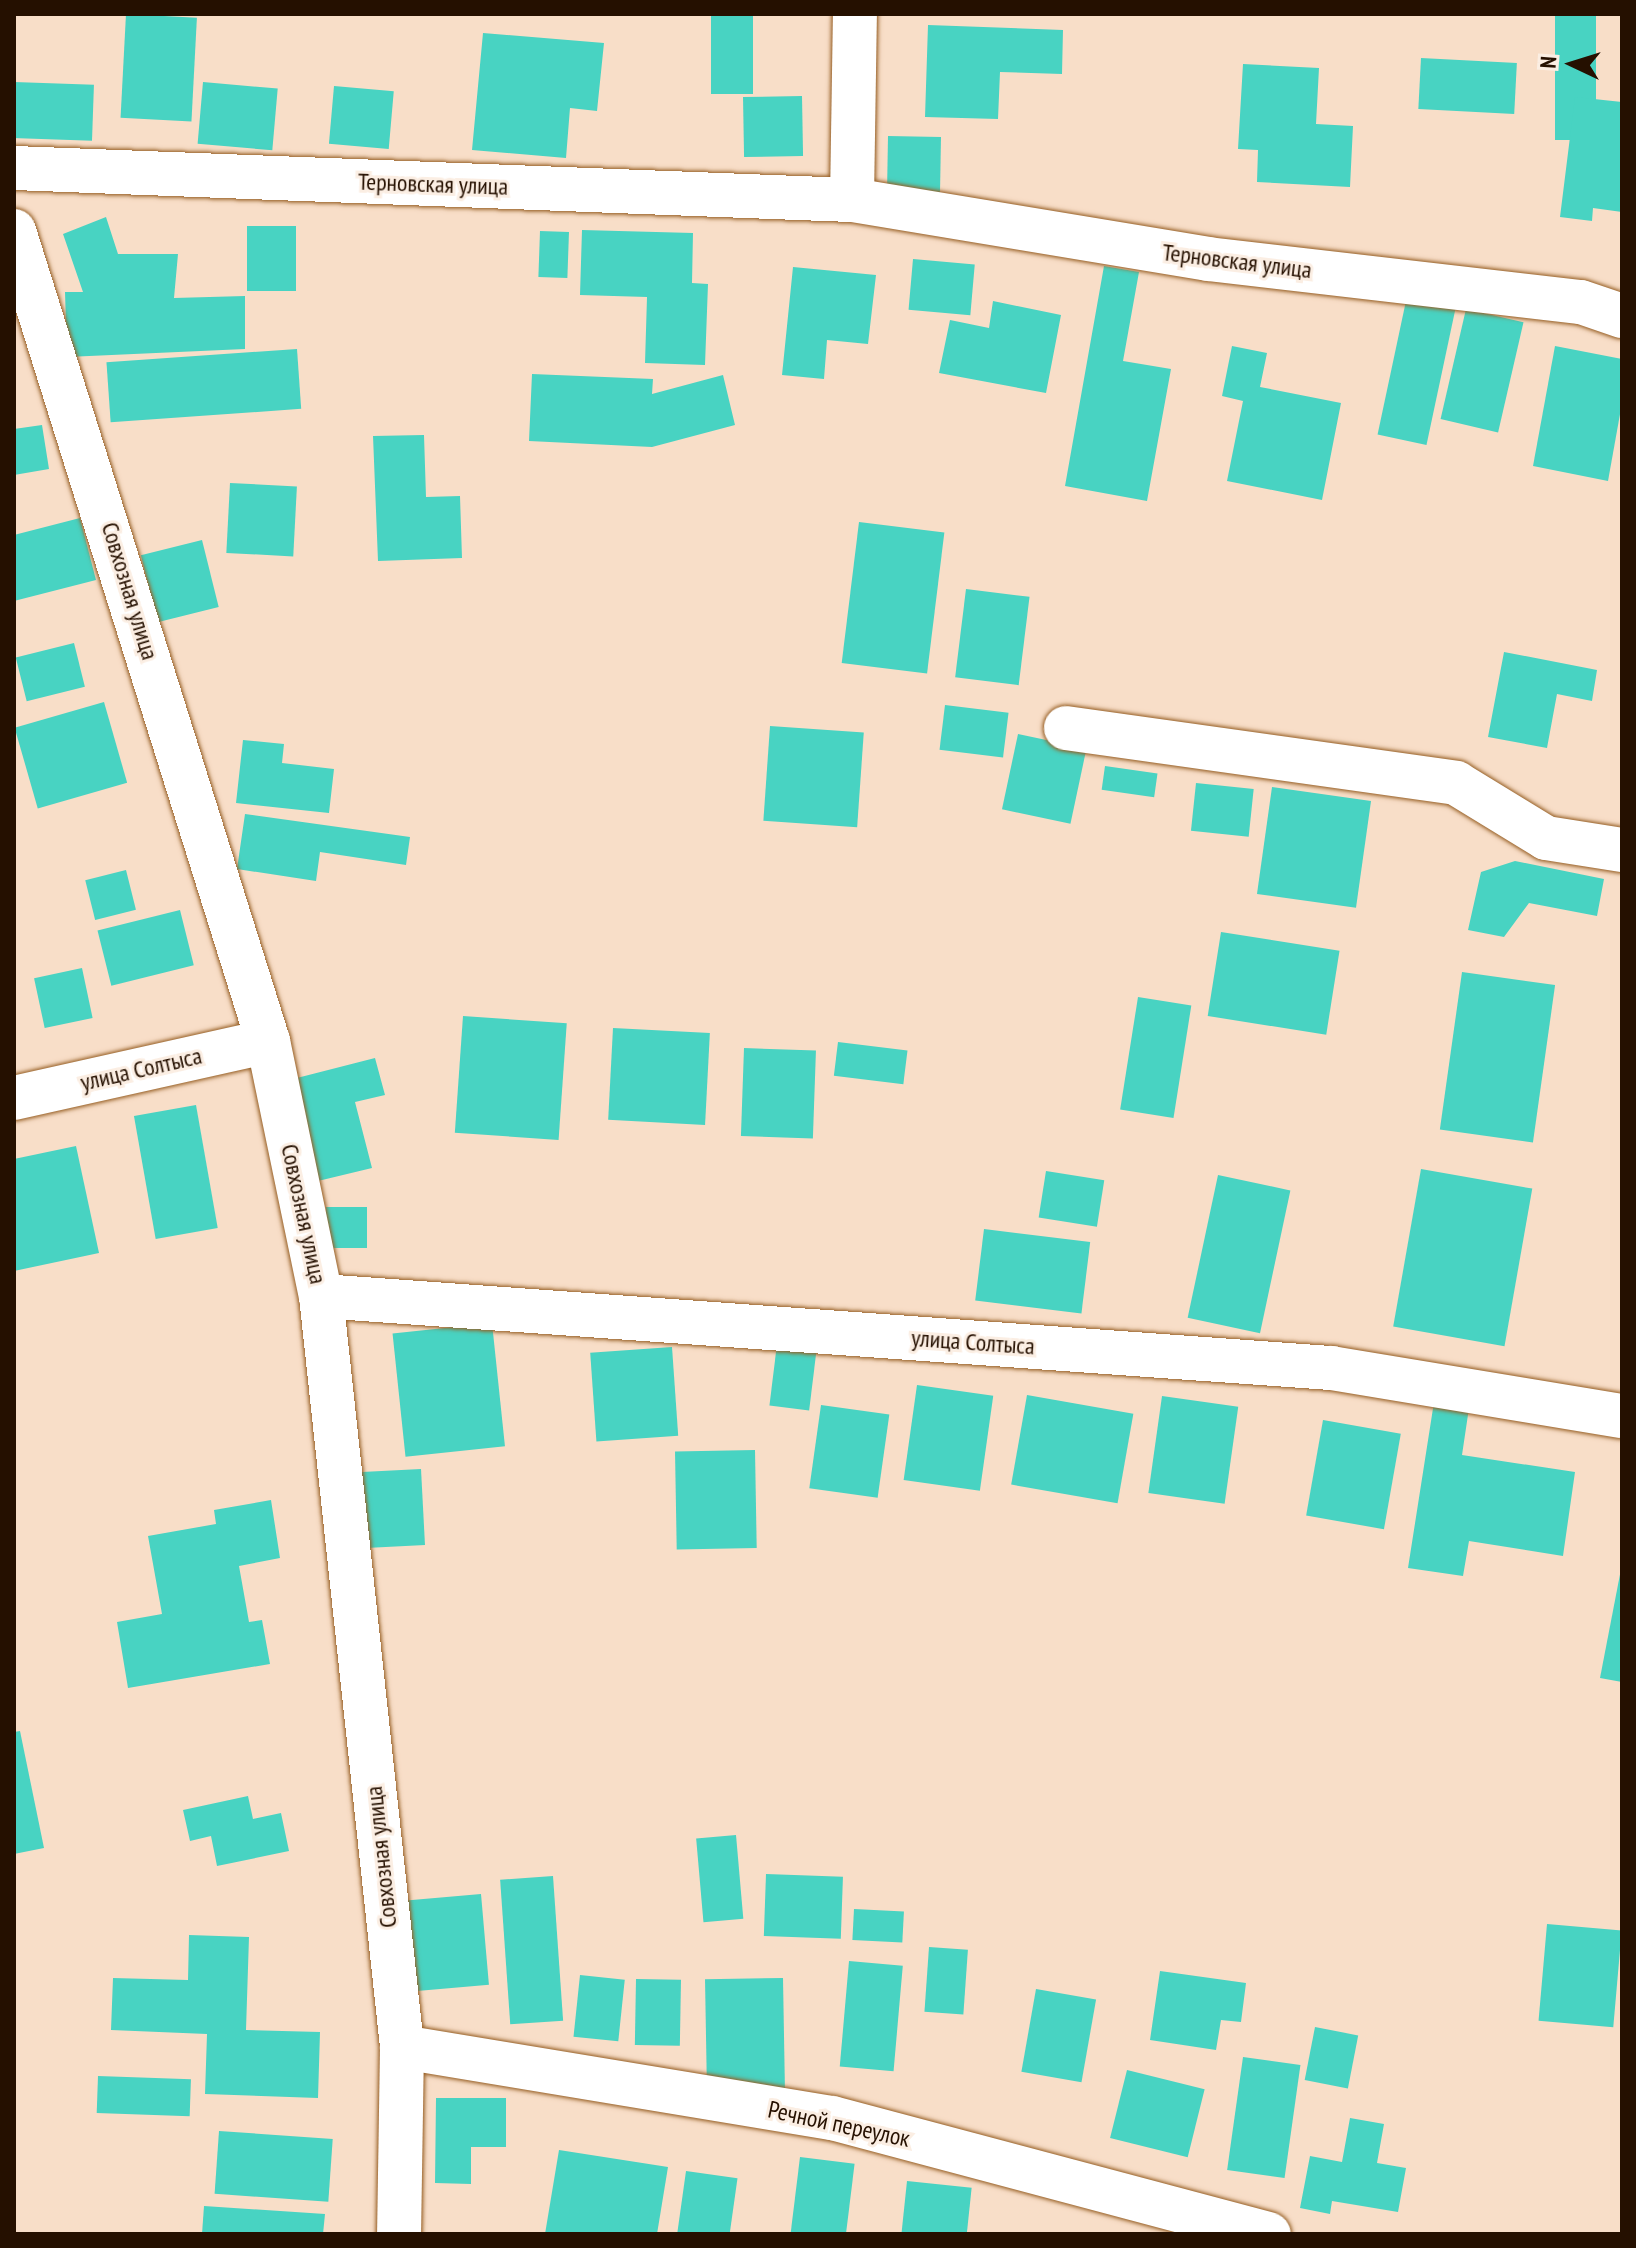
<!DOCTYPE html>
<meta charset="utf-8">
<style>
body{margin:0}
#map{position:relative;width:1636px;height:2248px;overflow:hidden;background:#f8dec8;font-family:"PT Sans Narrow",sans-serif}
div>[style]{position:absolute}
.building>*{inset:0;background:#48d3c2;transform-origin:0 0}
.roads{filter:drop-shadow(0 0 2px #965e23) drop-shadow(0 0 2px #965e23)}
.minor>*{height:44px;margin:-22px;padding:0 22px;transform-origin:22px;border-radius:22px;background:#fff}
span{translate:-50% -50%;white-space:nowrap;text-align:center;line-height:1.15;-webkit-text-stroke:6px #fbeee3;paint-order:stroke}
.street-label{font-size:24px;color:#251000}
.frame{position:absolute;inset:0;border:16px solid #251000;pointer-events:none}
.north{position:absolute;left:1532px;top:24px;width:80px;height:80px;-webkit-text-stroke:6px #fbeee3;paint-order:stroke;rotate:274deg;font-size:22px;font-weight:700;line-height:32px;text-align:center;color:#251000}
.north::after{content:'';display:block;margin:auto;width:28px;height:36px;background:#251000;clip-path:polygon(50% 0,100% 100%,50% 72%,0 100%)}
</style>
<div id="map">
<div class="building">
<i style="left:126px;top:14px;width:71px;height:104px;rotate:3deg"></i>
<i style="left:711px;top:14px;width:42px;height:80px"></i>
<i style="left:1555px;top:14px;width:41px;height:126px"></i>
<i style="clip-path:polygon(928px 25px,1063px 30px,1062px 74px,1000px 72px,998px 119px,925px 117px)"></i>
<i style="clip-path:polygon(483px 33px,604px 43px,597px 111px,570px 108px,566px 158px,472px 150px)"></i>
<i style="left:1421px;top:58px;width:96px;height:51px;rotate:3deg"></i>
<i style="clip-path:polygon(1243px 64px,1319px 68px,1316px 124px,1353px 126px,1350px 187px,1257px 182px,1258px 150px,1238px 149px)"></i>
<i style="left:14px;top:82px;width:80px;height:56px;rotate:2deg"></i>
<i style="left:203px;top:82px;width:75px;height:62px;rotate:5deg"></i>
<i style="left:334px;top:86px;width:60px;height:58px;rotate:5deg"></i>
<i style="left:802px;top:96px;width:60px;height:59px;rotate:89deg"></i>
<i style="clip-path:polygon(1575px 97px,1622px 102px,1622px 212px,1593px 208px,1592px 221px,1560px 217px)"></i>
<i style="left:888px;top:136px;width:53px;height:56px;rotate:1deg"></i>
<i style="clip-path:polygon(106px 217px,118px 254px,178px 254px,174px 298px,245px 296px,245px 349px,67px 357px,65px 292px,83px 292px,63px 234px)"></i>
<i style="left:247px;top:226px;width:49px;height:65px"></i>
<i style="clip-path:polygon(582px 230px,693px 233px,692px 283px,708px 284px,705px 365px,645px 363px,647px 297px,580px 295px)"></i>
<i style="left:540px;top:231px;width:29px;height:46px;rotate:2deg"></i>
<i style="left:913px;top:259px;width:62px;height:51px;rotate:5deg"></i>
<i style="clip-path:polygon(1104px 266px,1139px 272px,1123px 361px,1171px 369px,1147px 501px,1065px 486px)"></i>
<i style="clip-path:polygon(793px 267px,876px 275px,868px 344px,827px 340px,824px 379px,782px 375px)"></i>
<i style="left:1410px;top:282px;width:50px;height:156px;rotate:12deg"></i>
<i style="clip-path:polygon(993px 301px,1061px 315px,1046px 393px,939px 373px,950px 320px,989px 328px)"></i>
<i style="left:1466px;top:309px;width:59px;height:113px;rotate:13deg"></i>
<i style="clip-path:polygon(1232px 346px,1267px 353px,1260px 387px,1341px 403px,1322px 500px,1227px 481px,1243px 401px,1222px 396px)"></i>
<i style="clip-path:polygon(1555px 346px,1622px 359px,1622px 403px,1608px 481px,1533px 466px)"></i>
<i style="left:297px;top:349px;width:60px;height:191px;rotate:86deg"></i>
<i style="clip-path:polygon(532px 374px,653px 379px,652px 394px,723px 375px,735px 425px,652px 447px,529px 441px)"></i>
<i style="clip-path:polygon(42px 425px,49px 469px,14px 475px,14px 429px)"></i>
<i style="clip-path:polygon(424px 435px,426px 497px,460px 496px,462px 558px,378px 561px,373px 436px)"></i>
<i style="left:230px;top:483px;width:67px;height:70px;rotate:3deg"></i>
<i style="clip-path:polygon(80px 518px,96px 580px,14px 601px,14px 535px)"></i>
<i style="left:859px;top:522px;width:86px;height:142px;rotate:7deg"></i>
<i style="left:202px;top:540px;width:69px;height:63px;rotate:76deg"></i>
<i style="left:966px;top:589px;width:64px;height:89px;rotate:7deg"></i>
<i style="left:74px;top:643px;width:45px;height:60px;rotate:76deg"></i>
<i style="clip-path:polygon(1504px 652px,1597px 670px,1592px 701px,1557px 694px,1547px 748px,1488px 737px)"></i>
<i style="left:104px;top:702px;width:84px;height:93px;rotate:74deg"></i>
<i style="left:945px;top:705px;width:64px;height:45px;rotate:7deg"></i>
<i style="left:770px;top:726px;width:94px;height:95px;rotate:4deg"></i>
<i style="left:1018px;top:734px;width:70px;height:77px;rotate:12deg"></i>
<i style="clip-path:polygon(243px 740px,284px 744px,282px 763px,334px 769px,329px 813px,236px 803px)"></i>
<i style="left:1105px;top:766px;width:53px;height:24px;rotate:8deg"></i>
<i style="left:1196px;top:783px;width:58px;height:48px;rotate:6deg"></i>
<i style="left:1272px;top:787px;width:100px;height:108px;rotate:8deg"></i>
<i style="clip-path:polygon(245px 814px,410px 837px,406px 865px,320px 852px,316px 881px,237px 869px)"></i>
<i style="clip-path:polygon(1515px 861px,1604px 879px,1597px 916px,1529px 903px,1504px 937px,1468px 930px,1481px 872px)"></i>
<i style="left:126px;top:870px;width:41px;height:42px;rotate:76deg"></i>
<i style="left:180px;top:910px;width:57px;height:85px;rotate:76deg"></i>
<i style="left:1221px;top:932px;width:120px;height:85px;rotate:9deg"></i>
<i style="left:82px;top:968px;width:51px;height:49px;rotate:78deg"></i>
<i style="left:1462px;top:972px;width:94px;height:159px;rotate:8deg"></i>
<i style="left:1138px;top:997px;width:54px;height:114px;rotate:9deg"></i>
<i style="left:463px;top:1016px;width:104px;height:117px;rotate:4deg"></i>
<i style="left:613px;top:1028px;width:97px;height:92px;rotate:3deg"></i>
<i style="left:838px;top:1042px;width:70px;height:34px;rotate:7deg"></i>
<i style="left:744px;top:1048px;width:72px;height:88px;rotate:2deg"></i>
<i style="clip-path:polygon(375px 1058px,385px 1095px,355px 1102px,372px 1168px,318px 1181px,293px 1079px)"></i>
<i style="left:196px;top:1105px;width:125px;height:63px;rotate:80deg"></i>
<i style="clip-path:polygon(76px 1146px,99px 1253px,14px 1271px,14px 1159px)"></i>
<i style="left:1421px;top:1169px;width:113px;height:160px;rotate:10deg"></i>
<i style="left:1046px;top:1171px;width:59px;height:47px;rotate:9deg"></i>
<i style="left:1218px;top:1175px;width:74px;height:146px;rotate:12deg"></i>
<i style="left:367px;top:1207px;width:41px;height:41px;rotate:90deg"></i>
<i style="left:984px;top:1229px;width:107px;height:72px;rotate:7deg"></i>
<i style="left:492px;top:1323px;width:124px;height:100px;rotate:84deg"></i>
<i style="left:777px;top:1344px;width:40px;height:62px;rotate:7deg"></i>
<i style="left:672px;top:1347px;width:89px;height:82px;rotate:86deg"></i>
<i style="left:917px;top:1385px;width:77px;height:96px;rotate:8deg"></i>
<i style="left:1027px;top:1395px;width:108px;height:91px;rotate:10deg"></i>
<i style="left:1162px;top:1396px;width:77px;height:98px;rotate:8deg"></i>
<i style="clip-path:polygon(1434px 1402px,1469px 1408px,1462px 1455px,1575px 1472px,1563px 1556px,1469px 1541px,1463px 1576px,1408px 1568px)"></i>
<i style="left:821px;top:1405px;width:69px;height:84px;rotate:8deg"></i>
<i style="left:1323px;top:1420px;width:79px;height:97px;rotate:10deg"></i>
<i style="left:755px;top:1450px;width:98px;height:80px;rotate:89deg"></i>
<i style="left:421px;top:1469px;width:76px;height:64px;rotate:87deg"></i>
<i style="clip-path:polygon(271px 1500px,280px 1558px,239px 1566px,249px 1622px,262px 1620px,270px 1664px,128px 1688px,117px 1622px,162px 1614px,148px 1536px,216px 1524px,214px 1510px)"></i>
<i style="clip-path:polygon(1622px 1564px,1622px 1682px,1600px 1678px)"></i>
<i style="clip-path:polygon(20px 1731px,44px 1848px,14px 1854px,14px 1732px)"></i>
<i style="clip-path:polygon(248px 1796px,253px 1819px,281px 1813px,289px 1851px,217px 1866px,211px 1836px,190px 1841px,183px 1810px)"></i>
<i style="left:736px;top:1835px;width:84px;height:40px;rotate:85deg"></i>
<i style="left:766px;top:1874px;width:77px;height:62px;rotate:2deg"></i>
<i style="left:553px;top:1876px;width:145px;height:53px;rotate:86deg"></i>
<i style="left:481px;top:1894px;width:91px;height:75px;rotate:85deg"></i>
<i style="left:854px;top:1909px;width:50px;height:31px;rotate:3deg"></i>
<i style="left:1547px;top:1924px;width:75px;height:97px;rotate:5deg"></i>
<i style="clip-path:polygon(189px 1935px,249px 1937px,246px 2030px,320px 2032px,318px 2098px,205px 2094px,207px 2034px,111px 2030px,113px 1978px,188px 1980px)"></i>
<i style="left:929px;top:1947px;width:39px;height:65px;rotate:4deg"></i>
<i style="left:849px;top:1961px;width:54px;height:106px;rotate:5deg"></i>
<i style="clip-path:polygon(1160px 1971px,1246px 1983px,1241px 2022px,1221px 2020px,1216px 2050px,1150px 2040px)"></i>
<i style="left:580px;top:1975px;width:45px;height:62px;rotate:6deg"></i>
<i style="left:783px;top:1978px;width:110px;height:78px;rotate:89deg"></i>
<i style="left:636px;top:1979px;width:45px;height:66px;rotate:1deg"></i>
<i style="left:1036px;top:1989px;width:61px;height:84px;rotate:10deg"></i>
<i style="left:1315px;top:2027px;width:44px;height:54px;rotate:11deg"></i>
<i style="left:1243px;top:2057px;width:58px;height:114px;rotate:8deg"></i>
<i style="left:1127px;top:2070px;width:80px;height:70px;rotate:14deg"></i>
<i style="left:98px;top:2076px;width:93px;height:37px;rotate:2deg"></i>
<i style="clip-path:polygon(436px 2098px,506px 2098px,506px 2147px,471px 2147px,471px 2184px,435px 2183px)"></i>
<i style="clip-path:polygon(1350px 2118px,1384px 2124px,1377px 2163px,1406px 2168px,1398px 2212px,1332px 2201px,1330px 2214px,1300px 2208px,1310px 2156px,1342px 2162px)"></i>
<i style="left:219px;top:2131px;width:114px;height:63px;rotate:4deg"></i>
<i style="clip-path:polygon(559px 2150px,668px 2167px,657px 2234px,545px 2234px)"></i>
<i style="left:800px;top:2157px;width:55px;height:77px;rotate:7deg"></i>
<i style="left:686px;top:2171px;width:52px;height:64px;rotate:8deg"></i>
<i style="left:907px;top:2181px;width:65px;height:53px;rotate:6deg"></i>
<i style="clip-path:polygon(204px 2206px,325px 2214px,323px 2234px,202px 2234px)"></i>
</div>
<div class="roads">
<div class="minor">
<i style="left:14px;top:168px;width:839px;rotate:2.19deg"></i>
<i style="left:852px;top:200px;width:361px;rotate:9.4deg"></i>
<i style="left:1208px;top:259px;width:375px;rotate:6.6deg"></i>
<i style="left:1581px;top:302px;width:43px;rotate:18.9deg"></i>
<i style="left:852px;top:200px;width:186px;rotate:-89.1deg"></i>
<i style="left:14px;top:231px;width:849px;rotate:72.59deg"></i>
<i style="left:268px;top:1041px;width:260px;rotate:78.3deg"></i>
<i style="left:321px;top:1296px;width:755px;rotate:83.84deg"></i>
<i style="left:402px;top:2047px;width:187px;rotate:90.9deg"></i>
<i style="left:1066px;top:728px;width:394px;rotate:8deg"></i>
<i style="left:1456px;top:783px;width:105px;rotate:31.4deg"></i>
<i style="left:1546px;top:838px;width:77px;rotate:9deg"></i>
<i style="left:14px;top:1098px;width:260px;rotate:-12.6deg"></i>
<i style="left:321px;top:1296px;width:1013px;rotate:4.08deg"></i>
<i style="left:1331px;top:1368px;width:295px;rotate:9.4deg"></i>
<i style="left:402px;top:2047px;width:436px;rotate:9.4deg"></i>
<i style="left:832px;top:2118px;width:452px;rotate:14.9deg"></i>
</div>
</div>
<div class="street-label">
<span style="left:433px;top:184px;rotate:2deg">Терновская улица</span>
<span style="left:1237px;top:261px;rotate:7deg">Терновская улица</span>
<span style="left:130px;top:591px;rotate:73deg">Совхозная улица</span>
<span style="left:141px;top:1069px;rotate:-13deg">улица Солтыса</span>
<span style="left:304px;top:1214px;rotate:78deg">Совхозная улица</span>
<span style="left:973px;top:1342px;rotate:4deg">улица Солтыса</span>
<span style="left:381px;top:1857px;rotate:-96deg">Совхозная улица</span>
<span style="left:839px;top:2124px;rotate:12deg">Речной переулок</span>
</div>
<div class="frame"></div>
<div class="north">N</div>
</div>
